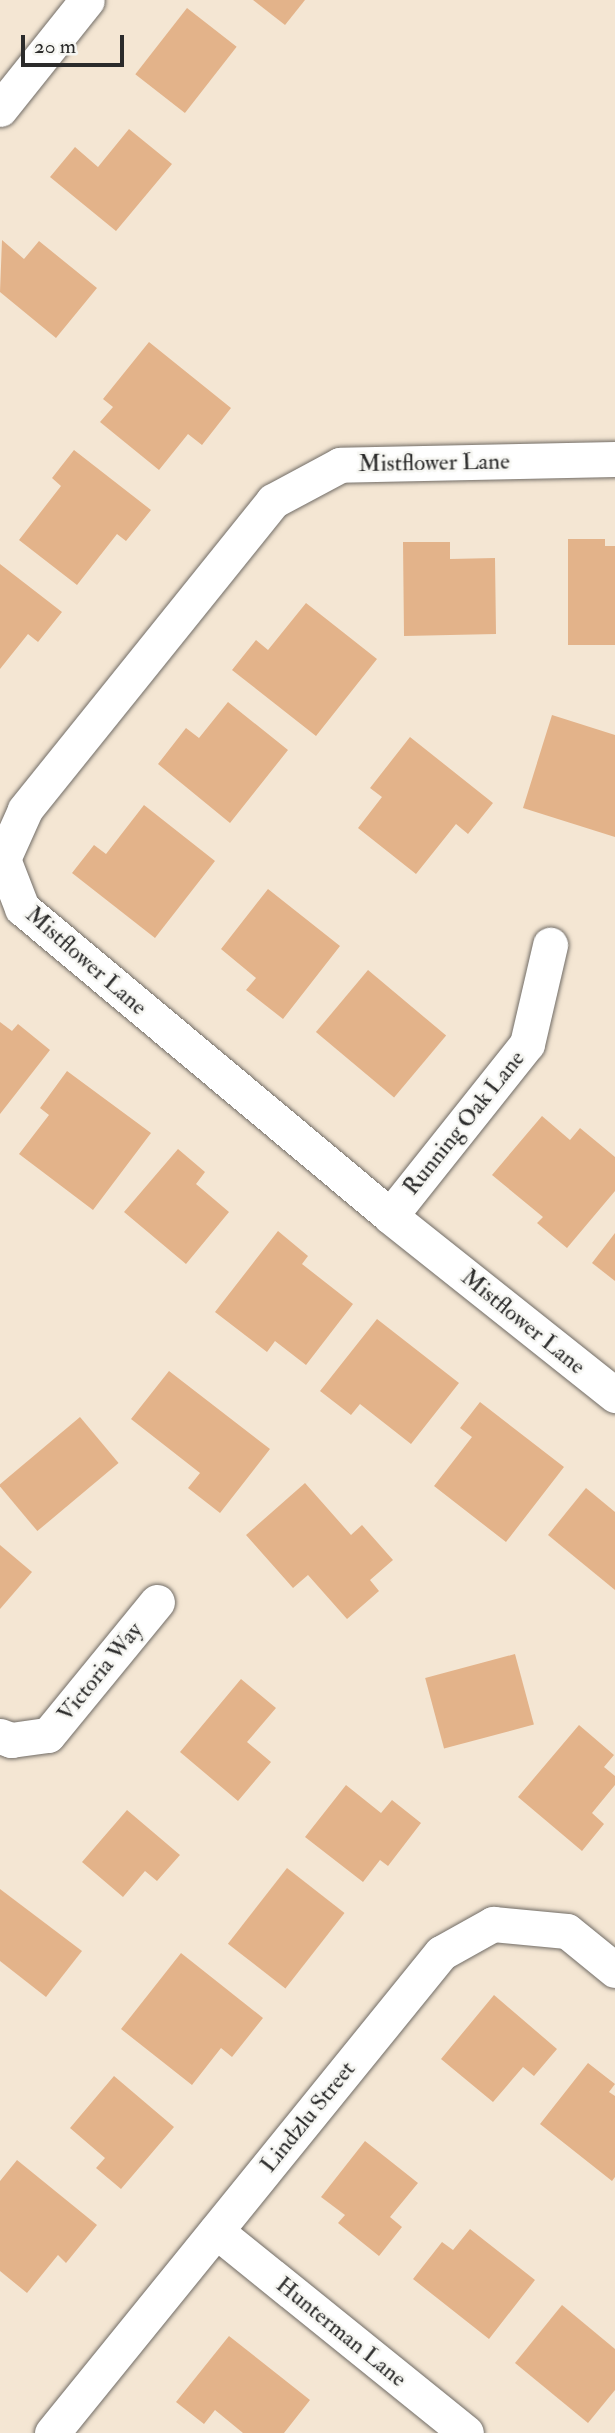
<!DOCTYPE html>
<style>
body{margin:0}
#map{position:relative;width:615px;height:2433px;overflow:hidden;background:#f4e6d3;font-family:"IM FELL Double Pica",serif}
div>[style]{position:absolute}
.building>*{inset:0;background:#e3b38a;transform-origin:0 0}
.roads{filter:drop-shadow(0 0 2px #716c66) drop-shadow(0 0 2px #716c66)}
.street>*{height:35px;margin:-17.5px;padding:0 17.5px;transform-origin:17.5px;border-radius:17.5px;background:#fff}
span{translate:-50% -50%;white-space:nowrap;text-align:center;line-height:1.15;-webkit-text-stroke:5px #f6f6f2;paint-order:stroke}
.street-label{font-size:23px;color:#2b2b2b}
.scale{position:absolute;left:21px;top:35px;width:103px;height:32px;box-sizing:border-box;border:4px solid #2b2b2b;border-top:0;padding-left:9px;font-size:21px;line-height:24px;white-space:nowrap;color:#2b2b2b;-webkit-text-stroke:5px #f6f6f2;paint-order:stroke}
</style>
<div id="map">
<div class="building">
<i style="clip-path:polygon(253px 0,305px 0,285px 25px)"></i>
<i style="left:187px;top:8px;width:63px;height:84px;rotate:38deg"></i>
<i style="clip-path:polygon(129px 129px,172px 164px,116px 231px,50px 177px,75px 147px,98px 167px)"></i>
<i style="clip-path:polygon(2px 240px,24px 259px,39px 241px,97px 288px,56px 338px,0 292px)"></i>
<i style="clip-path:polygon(149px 342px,231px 408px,202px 445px,188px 434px,159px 470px,100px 422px,113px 407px,103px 399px)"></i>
<i style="clip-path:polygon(74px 450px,151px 510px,126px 541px,117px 534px,77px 585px,19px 540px,61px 486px,52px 478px)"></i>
<i style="clip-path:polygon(568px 539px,605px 539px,605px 546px,615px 546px,615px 645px,568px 645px)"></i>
<i style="clip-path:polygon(403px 542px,450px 542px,450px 559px,495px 558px,496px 634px,404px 636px)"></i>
<i style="clip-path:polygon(0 564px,62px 612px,38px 642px,28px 634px,0 669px)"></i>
<i style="clip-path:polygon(306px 603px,377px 659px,316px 736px,232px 670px,256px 640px,268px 650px)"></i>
<i style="clip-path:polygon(228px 702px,288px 750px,230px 823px,158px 764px,186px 728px,199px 738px)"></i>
<i style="clip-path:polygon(552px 715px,615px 735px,615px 837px,523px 808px)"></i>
<i style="clip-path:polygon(410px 737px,493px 803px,468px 834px,456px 824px,416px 874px,358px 828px,382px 797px,370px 788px)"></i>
<i style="clip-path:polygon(144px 805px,215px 861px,155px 938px,72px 873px,94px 845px,106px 854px)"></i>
<i style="clip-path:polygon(268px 889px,340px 946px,283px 1019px,246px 990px,256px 978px,221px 949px)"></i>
<i style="left:368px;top:970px;width:102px;height:81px;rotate:40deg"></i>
<i style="clip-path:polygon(0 1022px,12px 1031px,18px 1024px,50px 1050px,0 1114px)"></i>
<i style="clip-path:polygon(67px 1071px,151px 1133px,93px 1210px,19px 1154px,49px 1115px,40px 1108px)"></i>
<i style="clip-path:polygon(542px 1116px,570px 1140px,580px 1128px,615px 1157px,615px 1191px,567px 1248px,537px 1223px,543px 1217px,492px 1175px)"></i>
<i style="clip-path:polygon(178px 1149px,205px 1172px,196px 1184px,229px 1212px,186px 1264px,124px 1212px)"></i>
<i style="clip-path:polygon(278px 1231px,308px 1256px,302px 1264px,353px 1304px,306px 1365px,275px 1341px,267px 1352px,215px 1312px)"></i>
<i style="clip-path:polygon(615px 1233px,615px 1281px,592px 1263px)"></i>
<i style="clip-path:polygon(377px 1319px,459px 1383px,411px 1444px,360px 1404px,351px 1415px,320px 1391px)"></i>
<i style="clip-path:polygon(169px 1371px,270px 1449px,220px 1513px,188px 1488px,200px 1473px,131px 1419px)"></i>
<i style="clip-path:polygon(480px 1402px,564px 1467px,506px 1542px,434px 1486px,472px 1437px,460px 1428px)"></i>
<i style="left:80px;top:1417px;width:60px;height:106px;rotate:50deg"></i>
<i style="clip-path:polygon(305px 1483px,351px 1535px,362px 1525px,393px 1560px,370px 1580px,379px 1591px,347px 1619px,308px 1575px,293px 1588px,246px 1535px)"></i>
<i style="clip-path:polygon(586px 1488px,615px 1512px,615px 1590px,548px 1535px)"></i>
<i style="clip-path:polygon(0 1545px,32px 1572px,0 1609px)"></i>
<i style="left:515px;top:1654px;width:73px;height:93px;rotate:75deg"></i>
<i style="clip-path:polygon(241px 1679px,276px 1708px,247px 1742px,271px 1762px,238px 1801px,180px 1752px)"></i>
<i style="clip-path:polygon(579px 1725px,614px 1755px,604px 1767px,615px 1776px,615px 1785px,592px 1813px,604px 1824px,582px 1851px,518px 1797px)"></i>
<i style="clip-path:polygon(346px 1785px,381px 1813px,392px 1800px,421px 1823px,388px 1866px,380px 1860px,363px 1882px,305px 1837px)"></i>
<i style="clip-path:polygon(127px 1810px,180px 1855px,157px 1881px,145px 1871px,123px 1897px,82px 1862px)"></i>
<i style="left:287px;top:1868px;width:73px;height:96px;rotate:38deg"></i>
<i style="clip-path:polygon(0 1889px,82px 1951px,46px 1997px,0 1961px)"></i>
<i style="clip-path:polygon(181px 1953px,263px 2018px,232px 2057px,221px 2048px,192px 2085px,121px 2029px)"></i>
<i style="clip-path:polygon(494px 1995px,557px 2049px,534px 2076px,523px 2067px,493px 2102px,441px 2059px)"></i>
<i style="clip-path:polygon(588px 2063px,615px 2084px,609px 2092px,615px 2096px,615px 2177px,612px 2181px,540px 2124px)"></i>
<i style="clip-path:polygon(114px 2076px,174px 2127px,121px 2189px,96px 2168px,105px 2158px,70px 2128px)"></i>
<i style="clip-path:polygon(365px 2141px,418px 2183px,390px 2217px,402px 2227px,379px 2256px,338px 2223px,345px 2215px,321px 2197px)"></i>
<i style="clip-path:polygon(17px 2160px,97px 2225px,66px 2263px,58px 2255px,27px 2293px,0 2271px,0 2181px)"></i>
<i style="clip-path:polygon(470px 2229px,535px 2280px,489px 2339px,413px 2279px,442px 2242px,453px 2250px)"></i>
<i style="clip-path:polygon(562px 2305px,615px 2349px,615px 2390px,588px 2423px,515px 2363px)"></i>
<i style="clip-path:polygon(229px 2336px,310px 2400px,284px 2433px,243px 2433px,215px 2410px,204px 2424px,176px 2402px)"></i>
</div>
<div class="roads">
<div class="street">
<i style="left:0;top:109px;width:139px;rotate:-51.4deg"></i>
<i style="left:615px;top:459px;width:275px;rotate:178.8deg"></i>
<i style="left:340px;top:465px;width:76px;rotate:151.8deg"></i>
<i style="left:273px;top:501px;width:396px;rotate:128.8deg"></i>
<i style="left:25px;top:810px;width:54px;rotate:114.2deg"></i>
<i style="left:3px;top:859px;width:53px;rotate:68.8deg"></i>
<i style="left:22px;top:908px;width:480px;rotate:39.9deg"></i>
<i style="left:390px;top:1216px;width:288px;rotate:38.5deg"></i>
<i style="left:390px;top:1216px;width:220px;rotate:-51.5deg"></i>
<i style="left:527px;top:1044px;width:102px;rotate:-76.9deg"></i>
<i style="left:0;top:1736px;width:12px;rotate:20deg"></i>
<i style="left:11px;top:1740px;width:37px;rotate:-8deg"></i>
<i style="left:48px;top:1735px;width:172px;rotate:-50.7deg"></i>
<i style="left:216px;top:2231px;width:321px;rotate:38.9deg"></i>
<i style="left:52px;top:2433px;width:618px;rotate:-50.98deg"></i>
<i style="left:441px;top:1953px;width:60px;rotate:-29.1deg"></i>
<i style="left:493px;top:1924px;width:74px;rotate:5.4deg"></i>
<i style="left:567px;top:1931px;width:62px;rotate:39.1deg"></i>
</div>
</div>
<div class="street-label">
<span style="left:434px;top:463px;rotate:-1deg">Mistflower Lane</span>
<span style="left:86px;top:961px;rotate:41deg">Mistflower Lane</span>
<span style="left:464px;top:1123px;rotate:-51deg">Running Oak Lane</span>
<span style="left:523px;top:1322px;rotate:39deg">Mistflower Lane</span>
<span style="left:100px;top:1672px;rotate:-51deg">Victoria Way</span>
<span style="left:308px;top:2117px;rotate:-51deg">Lindzlu Street</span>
<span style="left:341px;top:2332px;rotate:39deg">Hunterman Lane</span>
</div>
<div class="scale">20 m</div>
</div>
